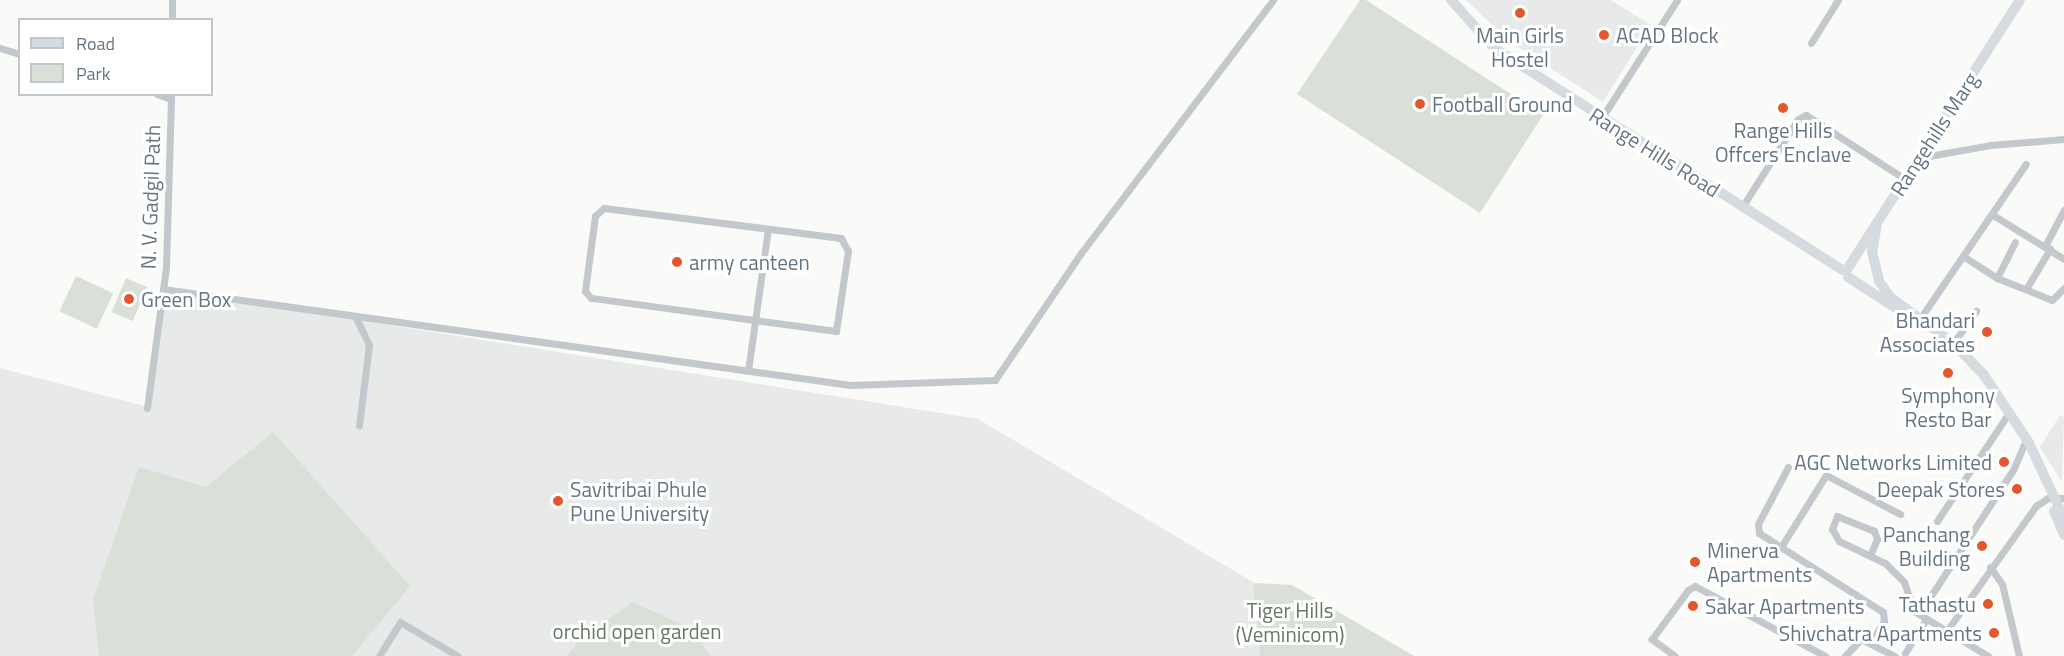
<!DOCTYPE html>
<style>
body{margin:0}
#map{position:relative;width:2064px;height:656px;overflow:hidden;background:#fafaf8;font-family:"Titillium Web",sans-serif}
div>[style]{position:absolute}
.built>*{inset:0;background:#e8e9e9}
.green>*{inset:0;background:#dadfd7;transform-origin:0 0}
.street>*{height:7px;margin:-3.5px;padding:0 3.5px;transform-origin:3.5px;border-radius:3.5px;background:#c3c8cc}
.secondary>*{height:10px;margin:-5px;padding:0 5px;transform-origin:5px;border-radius:5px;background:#d6dbdf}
.dots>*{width:16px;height:16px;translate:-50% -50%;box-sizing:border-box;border:3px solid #fff;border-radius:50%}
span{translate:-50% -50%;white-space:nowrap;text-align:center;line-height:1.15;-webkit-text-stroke:6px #fff;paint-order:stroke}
.poi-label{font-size:21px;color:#657683}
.left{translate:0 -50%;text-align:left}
.right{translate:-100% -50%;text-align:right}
.street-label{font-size:21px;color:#657683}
.park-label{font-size:21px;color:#687a64}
.legend{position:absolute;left:18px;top:18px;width:195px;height:78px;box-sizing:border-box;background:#fff;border:2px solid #c1c8cd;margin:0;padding:8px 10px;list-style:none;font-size:18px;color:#657683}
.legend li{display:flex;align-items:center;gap:12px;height:30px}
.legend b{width:30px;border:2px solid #c1c8cd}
</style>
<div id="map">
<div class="built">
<i style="clip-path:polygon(1466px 0,1611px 0,1651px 25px,1603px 102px,1510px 42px)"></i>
<i style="clip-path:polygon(163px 289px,978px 419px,1253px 582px,1260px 656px,0 656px,0 368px,148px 407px)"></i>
<i style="clip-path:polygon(2060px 415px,2064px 417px,2062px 482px,2040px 447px)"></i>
</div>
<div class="green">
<i style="clip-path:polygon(1360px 0,1366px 0,1543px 115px,1480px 213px,1297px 94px)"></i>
<i style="left:76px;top:276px;width:41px;height:39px;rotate:25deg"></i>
<i style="left:126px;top:278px;width:23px;height:37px;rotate:23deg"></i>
<i style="clip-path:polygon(273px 432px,410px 586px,352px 656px,99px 656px,93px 600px,139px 467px,206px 487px)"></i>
<i style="clip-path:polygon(1253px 583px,1292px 585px,1414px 656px,1260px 656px)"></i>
<i style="clip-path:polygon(633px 602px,691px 629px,711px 656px,567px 656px,582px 637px)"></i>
</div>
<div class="street">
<i style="left:172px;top:20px;width:20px;rotate:-90deg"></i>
<i style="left:1811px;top:43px;width:51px;rotate:-57.9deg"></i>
<i style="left:0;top:48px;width:21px;rotate:17deg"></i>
<i style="left:157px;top:94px;width:15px;rotate:20deg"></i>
<i style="left:1601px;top:119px;width:141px;rotate:-57.4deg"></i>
<i style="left:1918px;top:158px;width:73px;rotate:-10.2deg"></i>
<i style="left:1990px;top:145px;width:74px;rotate:-4.6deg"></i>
<i style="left:1742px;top:207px;width:104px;rotate:-57.5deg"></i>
<i style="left:1798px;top:119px;width:9px;rotate:-27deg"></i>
<i style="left:1806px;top:115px;width:118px;rotate:32.9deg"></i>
<i style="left:604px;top:208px;width:239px;rotate:7.2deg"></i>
<i style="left:841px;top:238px;width:15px;rotate:62deg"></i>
<i style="left:848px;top:251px;width:81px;rotate:98.5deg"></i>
<i style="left:836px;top:331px;width:247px;rotate:-172.3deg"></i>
<i style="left:591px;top:298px;width:9px;rotate:-131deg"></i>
<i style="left:585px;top:291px;width:76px;rotate:-82.4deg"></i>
<i style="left:595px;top:216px;width:12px;rotate:-42deg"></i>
<i style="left:1993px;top:215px;width:84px;rotate:31.8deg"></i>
<i style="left:2045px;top:246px;width:41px;rotate:-62.2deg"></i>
<i style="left:1963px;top:256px;width:40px;rotate:32.9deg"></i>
<i style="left:1997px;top:278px;width:59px;rotate:21.8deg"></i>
<i style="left:2052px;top:300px;width:17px;rotate:-45deg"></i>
<i style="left:1997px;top:278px;width:40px;rotate:-63.4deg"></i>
<i style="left:163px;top:289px;width:694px;rotate:7.95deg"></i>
<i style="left:850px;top:385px;width:145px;rotate:-2deg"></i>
<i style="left:995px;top:380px;width:153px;rotate:-55.9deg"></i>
<i style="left:1081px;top:253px;width:318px;rotate:-52.8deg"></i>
<i style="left:2026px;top:289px;width:47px;rotate:-59deg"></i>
<i style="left:355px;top:316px;width:32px;rotate:64deg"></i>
<i style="left:369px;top:345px;width:81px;rotate:97.1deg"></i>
<i style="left:1919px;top:320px;width:189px;rotate:-55.6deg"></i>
<i style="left:1949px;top:349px;width:47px;rotate:-54.6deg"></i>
<i style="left:748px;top:371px;width:143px;rotate:-82deg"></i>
<i style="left:147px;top:408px;width:142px;rotate:-82.3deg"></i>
<i style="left:166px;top:267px;width:173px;rotate:-88.3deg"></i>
<i style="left:1788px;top:467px;width:64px;rotate:117.8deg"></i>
<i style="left:1758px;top:524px;width:9px;rotate:84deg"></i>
<i style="left:1759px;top:533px;width:147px;rotate:32.5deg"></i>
<i style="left:1883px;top:612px;width:9px;rotate:84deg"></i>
<i style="left:1884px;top:621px;width:25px;rotate:122deg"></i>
<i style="left:1937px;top:521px;width:125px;rotate:-56.4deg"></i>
<i style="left:1781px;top:547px;width:85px;rotate:-58deg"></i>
<i style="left:1826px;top:475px;width:84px;rotate:27.8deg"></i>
<i style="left:1870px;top:555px;width:17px;rotate:-66deg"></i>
<i style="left:1877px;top:539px;width:9px;rotate:-111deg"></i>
<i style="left:1874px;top:531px;width:40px;rotate:-158deg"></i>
<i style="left:1837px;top:516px;width:14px;rotate:111deg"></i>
<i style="left:1832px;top:529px;width:14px;rotate:60deg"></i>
<i style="left:1839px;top:541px;width:51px;rotate:25.6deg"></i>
<i style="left:1885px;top:563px;width:27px;rotate:45deg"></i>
<i style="left:1904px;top:582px;width:31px;rotate:71deg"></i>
<i style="left:1914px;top:611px;width:87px;rotate:31.3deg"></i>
<i style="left:1990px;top:567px;width:21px;rotate:55deg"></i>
<i style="left:2002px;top:584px;width:74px;rotate:76.7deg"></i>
<i style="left:1919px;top:614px;width:174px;rotate:-56.9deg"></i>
<i style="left:2014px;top:468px;width:25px;rotate:-67deg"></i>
<i style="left:1946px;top:632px;width:155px;rotate:-54.5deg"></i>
<i style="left:2036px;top:506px;width:14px;rotate:-34deg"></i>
<i style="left:2048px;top:498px;width:16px"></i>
<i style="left:1905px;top:653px;width:40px;rotate:-58deg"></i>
<i style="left:379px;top:656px;width:40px;rotate:-58deg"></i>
<i style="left:400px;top:622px;width:67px;rotate:30.4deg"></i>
<i style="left:1675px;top:656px;width:29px;rotate:-144deg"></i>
<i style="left:1652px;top:639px;width:61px;rotate:-53.7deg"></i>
<i style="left:1688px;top:590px;width:8px;rotate:-30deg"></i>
<i style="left:1695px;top:586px;width:148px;rotate:28.3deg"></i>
<i style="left:1845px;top:656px;width:23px;rotate:-47deg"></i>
<i style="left:1861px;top:639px;width:38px;rotate:27deg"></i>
</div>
<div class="secondary">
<i style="left:1451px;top:0;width:64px;rotate:48.1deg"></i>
<i style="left:1494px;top:48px;width:413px;rotate:32.5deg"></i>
<i style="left:1877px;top:224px;width:28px;rotate:100deg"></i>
<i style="left:1872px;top:252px;width:30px;rotate:76deg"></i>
<i style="left:1879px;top:281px;width:19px;rotate:55deg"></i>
<i style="left:1890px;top:297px;width:78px;rotate:36.1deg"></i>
<i style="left:1953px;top:343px;width:45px;rotate:45.9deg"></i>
<i style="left:1984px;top:375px;width:82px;rotate:56.5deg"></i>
<i style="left:2029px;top:443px;width:83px;rotate:65deg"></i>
<i style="left:1848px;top:268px;width:318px;rotate:-57.3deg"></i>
<i style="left:1848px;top:277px;width:57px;rotate:32.9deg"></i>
<i style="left:2054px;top:511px;width:26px;rotate:67deg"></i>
</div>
<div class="dots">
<i style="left:1520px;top:13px;background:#e4572e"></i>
<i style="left:1604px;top:35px;background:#e4572e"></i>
<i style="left:1420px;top:104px;background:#e4572e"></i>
<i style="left:1783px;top:108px;background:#e4572e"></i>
<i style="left:677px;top:262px;background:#e4572e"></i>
<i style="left:129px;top:299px;background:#e4572e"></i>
<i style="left:1987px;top:332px;background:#e4572e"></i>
<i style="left:1948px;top:373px;background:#e4572e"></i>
<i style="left:2004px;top:462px;background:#e4572e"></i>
<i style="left:2017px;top:489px;background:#e4572e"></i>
<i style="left:558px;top:501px;background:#e4572e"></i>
<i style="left:1982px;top:546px;background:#e4572e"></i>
<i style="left:1695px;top:562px;background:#e4572e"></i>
<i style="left:1988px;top:604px;background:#e4572e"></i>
<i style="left:1693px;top:606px;background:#e4572e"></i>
<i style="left:1994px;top:633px;background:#e4572e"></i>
</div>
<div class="poi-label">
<span style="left:1520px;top:47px">Main Girls<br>Hostel</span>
<span class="left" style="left:1616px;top:35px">ACAD Block</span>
<span class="left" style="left:1432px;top:104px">Football Ground</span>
<span style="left:1783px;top:142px">Range Hills<br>Offcers Enclave</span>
<span class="left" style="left:689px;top:262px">army canteen</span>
<span class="left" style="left:141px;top:299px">Green Box</span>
<span class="right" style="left:1975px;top:332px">Bhandari<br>Associates</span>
<span style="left:1948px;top:407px">Symphony<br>Resto Bar</span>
<span class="right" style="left:1992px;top:462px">AGC Networks Limited</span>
<span class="left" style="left:570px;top:501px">Savitribai Phule<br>Pune University</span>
<span class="right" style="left:2005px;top:489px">Deepak Stores</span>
<span class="right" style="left:1970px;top:546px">Panchang<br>Building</span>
<span class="left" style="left:1707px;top:562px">Minerva<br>Apartments</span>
<span class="right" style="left:1976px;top:604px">Tathastu</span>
<span class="left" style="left:1705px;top:606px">Sakar Apartments</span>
<span class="right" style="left:1982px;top:633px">Shivchatra Apartments</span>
</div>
<div class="street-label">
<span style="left:1934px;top:134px;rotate:-57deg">Rangehills Marg</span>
<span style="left:1655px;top:152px;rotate:32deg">Range Hills Road</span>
<span style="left:150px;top:197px;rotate:-88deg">N. V. Gadgil Path</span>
</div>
<div class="park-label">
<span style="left:1290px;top:622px">Tiger Hills<br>(Veminicom)</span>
<span style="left:637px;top:631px">orchid open garden</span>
</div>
<ul class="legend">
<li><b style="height:8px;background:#d6dbdf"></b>Road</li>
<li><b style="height:16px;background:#dadfd7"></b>Park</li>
</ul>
</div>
